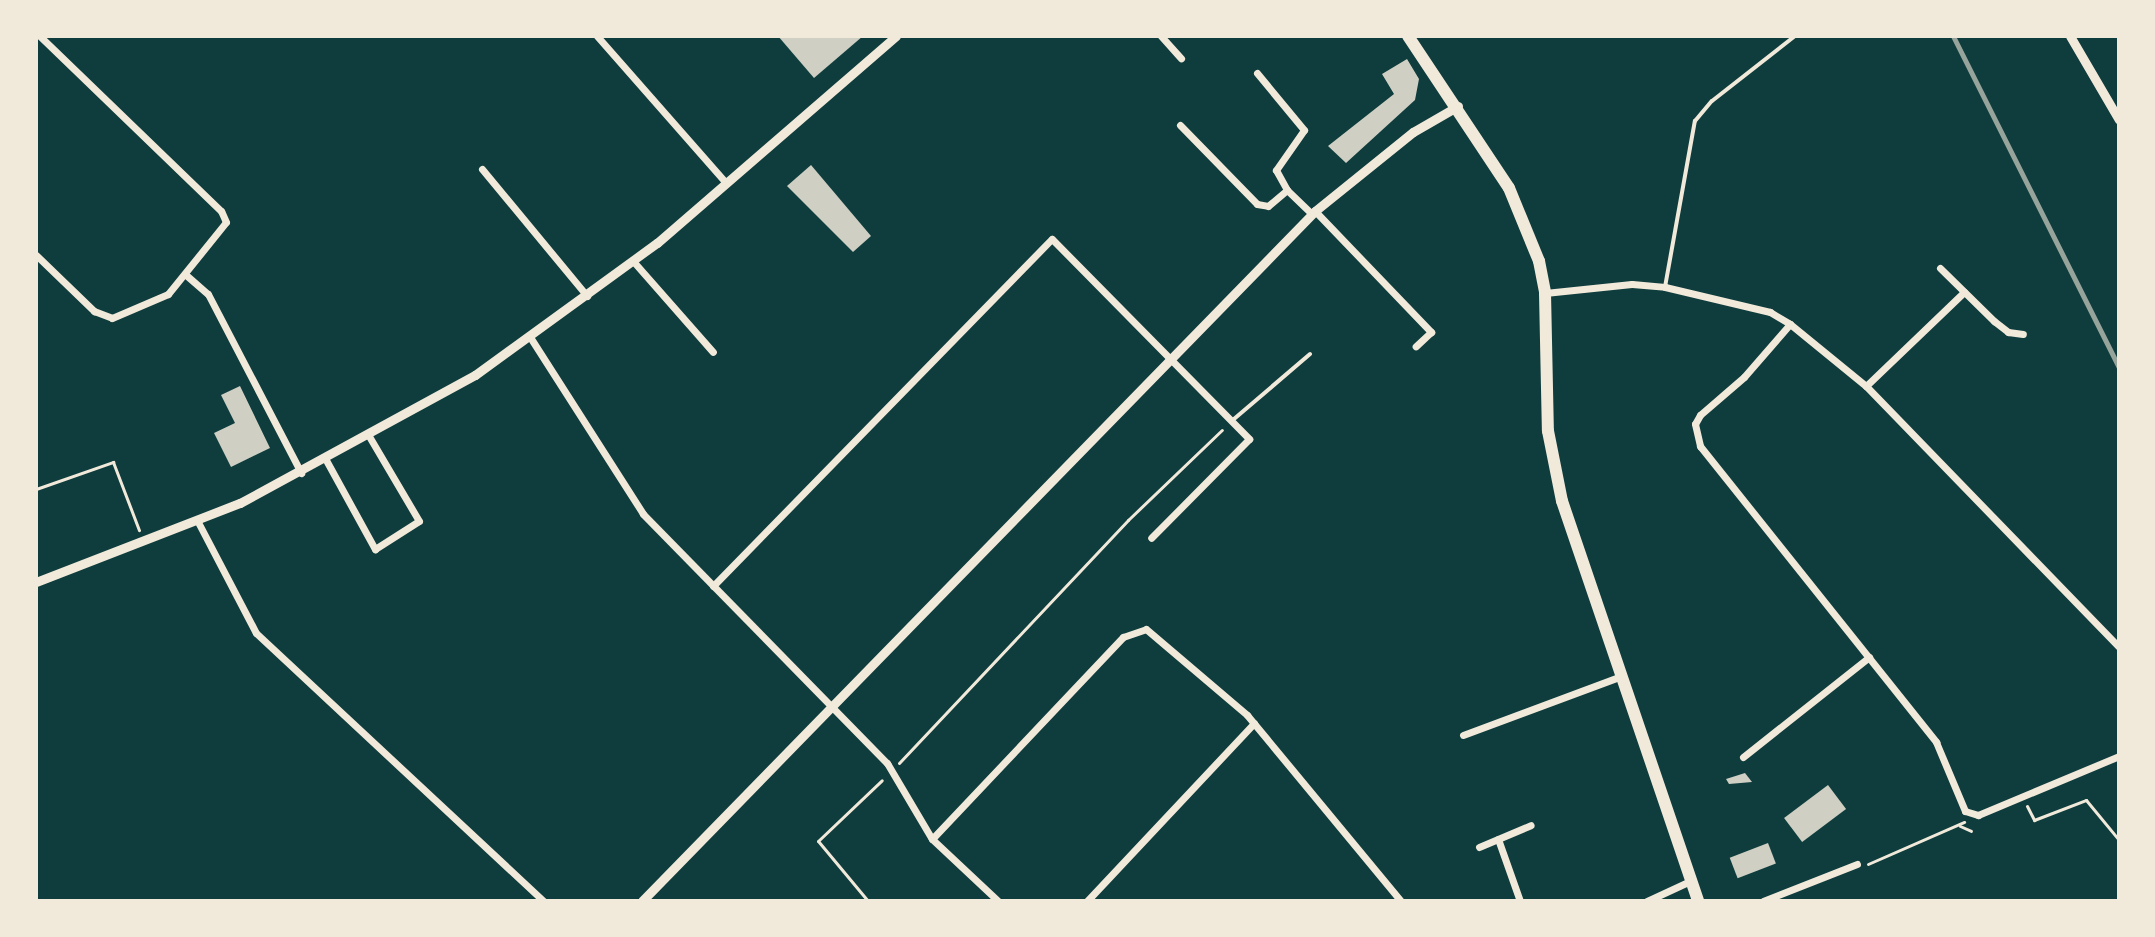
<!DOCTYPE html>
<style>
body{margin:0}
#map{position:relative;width:2155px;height:937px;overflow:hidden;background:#0f3d3e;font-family:"Crimson Pro",serif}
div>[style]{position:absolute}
.building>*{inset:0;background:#cfcfc3;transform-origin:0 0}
.path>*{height:3px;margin:-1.5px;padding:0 1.5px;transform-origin:1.5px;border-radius:1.5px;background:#f1e9da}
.service>*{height:4px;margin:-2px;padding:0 2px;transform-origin:2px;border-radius:2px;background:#f1e9da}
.minor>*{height:7px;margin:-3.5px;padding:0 3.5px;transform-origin:3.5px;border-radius:3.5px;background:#f1e9da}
.tertiary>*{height:9px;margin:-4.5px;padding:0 4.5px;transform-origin:4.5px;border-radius:4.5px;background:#f1e9da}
.primary>*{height:12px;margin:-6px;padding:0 6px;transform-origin:6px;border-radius:6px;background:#f1e9da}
.rail>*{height:5px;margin:-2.5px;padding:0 2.5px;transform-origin:2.5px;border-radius:2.5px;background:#97a49c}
span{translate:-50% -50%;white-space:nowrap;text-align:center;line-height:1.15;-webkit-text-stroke:8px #f1e9da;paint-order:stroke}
.frame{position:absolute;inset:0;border:38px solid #f1e9da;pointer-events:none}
</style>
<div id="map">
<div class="building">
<i style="clip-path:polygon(778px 36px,863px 36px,814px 78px)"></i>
<i style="clip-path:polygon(1407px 59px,1419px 79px,1415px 100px,1346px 163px,1328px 146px,1394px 94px,1382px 74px)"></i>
<i style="clip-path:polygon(811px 165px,871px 236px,853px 252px,787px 186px)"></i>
<i style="clip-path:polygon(240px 386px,270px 448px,231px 467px,214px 433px,235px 423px,221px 395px)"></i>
<i style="clip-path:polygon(1745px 773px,1752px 782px,1729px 784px,1726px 779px)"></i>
<i style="left:1828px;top:785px;width:30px;height:55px;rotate:53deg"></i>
<i style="left:1768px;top:843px;width:22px;height:41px;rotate:69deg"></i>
</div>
<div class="path">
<i style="left:36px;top:489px;width:82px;rotate:-19.3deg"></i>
<i style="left:113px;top:462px;width:73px;rotate:69.1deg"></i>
<i style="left:899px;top:763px;width:334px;rotate:-46.7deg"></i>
<i style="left:1128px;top:520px;width:130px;rotate:-43.8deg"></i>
<i style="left:2027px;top:806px;width:16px;rotate:63deg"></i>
<i style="left:2034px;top:820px;width:56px;rotate:-21deg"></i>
<i style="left:2086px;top:800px;width:52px;rotate:50.5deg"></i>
<i style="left:1960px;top:826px;width:12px;rotate:24deg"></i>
<i style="left:1868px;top:864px;width:105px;rotate:-23.6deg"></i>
<i style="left:868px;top:901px;width:78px;rotate:-129.8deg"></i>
<i style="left:818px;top:841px;width:88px;rotate:-43.6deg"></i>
</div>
<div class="service">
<i style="left:1665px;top:287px;width:169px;rotate:-79.8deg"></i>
<i style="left:1695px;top:121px;width:26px;rotate:-50deg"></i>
<i style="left:1712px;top:101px;width:105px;rotate:-38.1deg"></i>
<i style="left:1234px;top:419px;width:100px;rotate:-40.5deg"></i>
</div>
<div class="minor">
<i style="left:597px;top:36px;width:196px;rotate:48.7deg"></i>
<i style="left:1161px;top:36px;width:30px;rotate:48deg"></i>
<i style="left:1257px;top:73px;width:74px;rotate:50.5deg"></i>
<i style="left:1304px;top:130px;width:49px;rotate:125deg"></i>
<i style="left:1276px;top:170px;width:23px;rotate:61deg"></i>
<i style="left:1287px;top:190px;width:35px;rotate:44deg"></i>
<i style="left:1180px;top:125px;width:110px;rotate:45.7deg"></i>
<i style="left:1257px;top:204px;width:11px;rotate:10deg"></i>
<i style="left:1268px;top:206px;width:25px;rotate:-40deg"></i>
<i style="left:482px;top:169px;width:165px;rotate:50.4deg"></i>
<i style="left:1315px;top:211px;width:168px;rotate:46.2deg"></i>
<i style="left:1431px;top:332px;width:21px;rotate:137deg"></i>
<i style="left:36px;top:255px;width:81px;rotate:44deg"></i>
<i style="left:94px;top:311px;width:19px;rotate:21deg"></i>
<i style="left:112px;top:318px;width:61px;rotate:-23.2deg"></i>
<i style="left:168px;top:294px;width:92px;rotate:-51.1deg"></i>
<i style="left:226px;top:222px;width:12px;rotate:-114deg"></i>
<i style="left:221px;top:211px;width:252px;rotate:-136deg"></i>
<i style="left:633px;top:261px;width:121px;rotate:48.7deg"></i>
<i style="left:1940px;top:268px;width:76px;rotate:44.5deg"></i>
<i style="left:1994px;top:321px;width:18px;rotate:38deg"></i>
<i style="left:2008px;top:332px;width:15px;rotate:8deg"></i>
<i style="left:186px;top:275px;width:29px;rotate:41deg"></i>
<i style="left:208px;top:294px;width:202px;rotate:62.5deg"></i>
<i style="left:1545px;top:293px;width:87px;rotate:-5.9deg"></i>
<i style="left:1632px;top:284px;width:33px;rotate:5deg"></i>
<i style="left:1665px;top:287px;width:108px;rotate:13.4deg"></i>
<i style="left:1770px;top:312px;width:23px;rotate:31deg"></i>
<i style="left:1790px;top:324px;width:98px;rotate:39.2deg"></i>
<i style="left:1866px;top:386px;width:363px;rotate:45.9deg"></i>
<i style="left:1790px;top:324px;width:70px;rotate:131deg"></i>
<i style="left:1744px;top:377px;width:58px;rotate:139.2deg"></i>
<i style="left:1700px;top:415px;width:10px;rotate:119deg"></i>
<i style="left:1695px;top:424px;width:23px;rotate:77deg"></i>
<i style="left:1700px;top:446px;width:379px;rotate:51.4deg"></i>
<i style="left:1936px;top:742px;width:75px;rotate:67.2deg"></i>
<i style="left:1965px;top:811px;width:14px;rotate:17deg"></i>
<i style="left:1978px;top:815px;width:153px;rotate:-22.7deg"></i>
<i style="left:530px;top:337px;width:210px;rotate:57.4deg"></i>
<i style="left:643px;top:514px;width:349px;rotate:45.6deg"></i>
<i style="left:887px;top:763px;width:88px;rotate:59.4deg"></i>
<i style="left:932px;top:839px;width:91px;rotate:43.2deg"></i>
<i style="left:1866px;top:386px;width:136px;rotate:-43.8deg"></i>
<i style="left:326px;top:460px;width:102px;rotate:61.2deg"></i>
<i style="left:375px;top:549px;width:52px;rotate:-32.5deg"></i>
<i style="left:419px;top:521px;width:99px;rotate:-120.5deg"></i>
<i style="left:198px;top:522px;width:125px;rotate:62.4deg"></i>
<i style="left:256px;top:633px;width:393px;rotate:43deg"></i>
<i style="left:713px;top:586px;width:485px;rotate:-45.7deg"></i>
<i style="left:1052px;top:239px;width:281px;rotate:45.4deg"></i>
<i style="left:1249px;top:439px;width:139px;rotate:134.7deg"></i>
<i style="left:1463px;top:735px;width:166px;rotate:-20.4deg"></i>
<i style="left:1743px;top:757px;width:161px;rotate:-38.4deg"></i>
<i style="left:932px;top:839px;width:278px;rotate:-46.6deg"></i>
<i style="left:1123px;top:637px;width:24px;rotate:-19deg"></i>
<i style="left:1146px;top:629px;width:133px;rotate:40.4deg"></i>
<i style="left:1247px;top:715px;width:241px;rotate:50.4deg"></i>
<i style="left:1498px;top:839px;width:66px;rotate:70.5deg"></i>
<i style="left:1479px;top:847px;width:56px;rotate:-22.9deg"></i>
<i style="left:1087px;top:901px;width:244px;rotate:-46.8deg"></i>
<i style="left:1647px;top:901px;width:47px;rotate:-24.9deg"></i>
<i style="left:1763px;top:901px;width:101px;rotate:-21.5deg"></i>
</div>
<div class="tertiary">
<i style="left:2070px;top:36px;width:97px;rotate:59.7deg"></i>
<i style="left:36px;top:582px;width:219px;rotate:-21.2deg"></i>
<i style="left:240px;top:503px;width:268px;rotate:-28.6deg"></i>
<i style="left:475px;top:375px;width:225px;rotate:-36deg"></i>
<i style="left:657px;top:243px;width:316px;rotate:-40.9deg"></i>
<i style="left:642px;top:901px;width:964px;rotate:-45.71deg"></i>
<i style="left:1315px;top:211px;width:126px;rotate:-38.9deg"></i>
<i style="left:1413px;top:132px;width:52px;rotate:-30deg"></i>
</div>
<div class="primary">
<i style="left:1408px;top:36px;width:182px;rotate:56.4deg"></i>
<i style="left:1509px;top:188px;width:79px;rotate:67.7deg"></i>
<i style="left:1539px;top:261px;width:33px;rotate:79deg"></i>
<i style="left:1545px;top:293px;width:138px;rotate:88.8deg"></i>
<i style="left:1548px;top:431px;width:71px;rotate:78.7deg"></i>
<i style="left:1562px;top:501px;width:422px;rotate:71.2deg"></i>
</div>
<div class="rail">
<i style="left:1953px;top:36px;width:370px;rotate:63.4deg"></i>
</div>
<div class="frame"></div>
</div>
